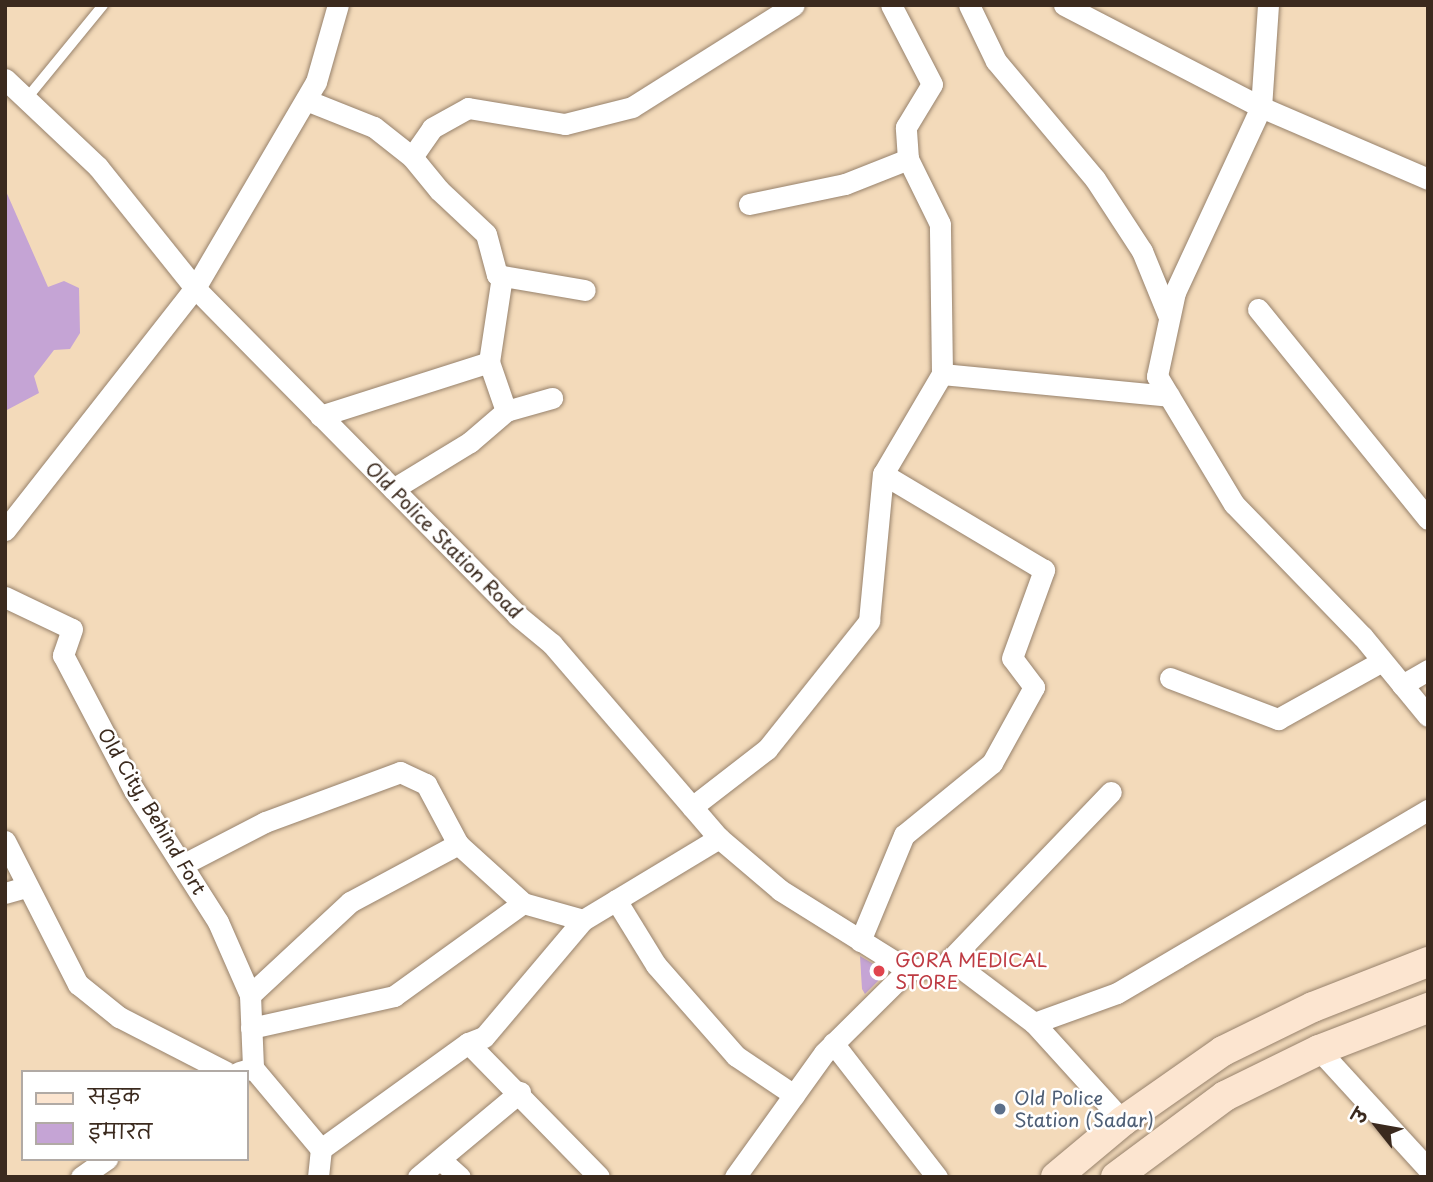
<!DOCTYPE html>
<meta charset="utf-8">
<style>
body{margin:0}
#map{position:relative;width:1433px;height:1182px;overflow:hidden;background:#f3daba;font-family:"Playpen Sans","Playpen Sans Deva",sans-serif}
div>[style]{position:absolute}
.building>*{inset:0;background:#c5a4d5}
.roads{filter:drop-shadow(0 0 2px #97826c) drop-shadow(0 0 2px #97826c)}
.lane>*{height:10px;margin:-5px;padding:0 5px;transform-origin:5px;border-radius:5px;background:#fff}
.street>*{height:21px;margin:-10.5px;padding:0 10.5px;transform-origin:10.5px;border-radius:10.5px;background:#fff}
.secondary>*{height:30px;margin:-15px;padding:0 15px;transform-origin:15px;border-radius:15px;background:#fce5d0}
.dots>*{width:19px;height:19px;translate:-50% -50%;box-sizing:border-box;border:4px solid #fff;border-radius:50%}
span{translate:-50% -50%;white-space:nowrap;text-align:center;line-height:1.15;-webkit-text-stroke:5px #fff;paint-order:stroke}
.street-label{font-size:19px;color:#3b2a1e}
.health-label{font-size:19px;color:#be3a42}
.left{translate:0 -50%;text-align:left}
.service-label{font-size:19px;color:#4e5e75}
.frame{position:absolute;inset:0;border:7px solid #3b2a1e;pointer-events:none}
.legend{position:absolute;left:21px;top:1070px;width:228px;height:91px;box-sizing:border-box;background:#fff;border:2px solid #b1aaa5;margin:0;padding:9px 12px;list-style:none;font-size:21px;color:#3b2a1e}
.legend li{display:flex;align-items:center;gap:14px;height:35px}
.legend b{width:35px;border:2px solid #b1aaa5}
.north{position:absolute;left:1342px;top:1091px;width:70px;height:70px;-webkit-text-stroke:5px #fff;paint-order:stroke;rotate:301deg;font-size:19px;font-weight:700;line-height:28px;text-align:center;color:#3b2a1e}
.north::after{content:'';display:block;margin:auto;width:24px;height:32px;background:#3b2a1e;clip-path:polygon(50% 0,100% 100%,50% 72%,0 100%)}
</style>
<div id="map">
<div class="building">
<i style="clip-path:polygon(5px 189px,48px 287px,64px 281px,79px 288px,80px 333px,70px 349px,54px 350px,34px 376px,39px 393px,5px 411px)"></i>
<i style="clip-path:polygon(860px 956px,887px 972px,865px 994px,862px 989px)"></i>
</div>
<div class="roads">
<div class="lane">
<i style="left:27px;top:98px;width:120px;rotate:-50.7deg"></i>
</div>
<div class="street">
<i style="left:969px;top:5px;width:62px;rotate:64.3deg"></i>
<i style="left:996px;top:61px;width:154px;rotate:50deg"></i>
<i style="left:1095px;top:179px;width:86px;rotate:56.9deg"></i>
<i style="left:1142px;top:251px;width:71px;rotate:67.8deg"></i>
<i style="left:1064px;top:5px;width:222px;rotate:27.4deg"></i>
<i style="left:1261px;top:107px;width:182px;rotate:23.3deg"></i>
<i style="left:1268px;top:5px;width:102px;rotate:93.9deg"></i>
<i style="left:1261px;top:107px;width:204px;rotate:114.9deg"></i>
<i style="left:1175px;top:292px;width:86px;rotate:102.1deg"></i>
<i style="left:1157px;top:376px;width:149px;rotate:59deg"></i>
<i style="left:1234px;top:504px;width:185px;rotate:45.9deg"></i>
<i style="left:1363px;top:637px;width:102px;rotate:50.6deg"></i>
<i style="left:5px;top:79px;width:128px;rotate:43.4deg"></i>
<i style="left:98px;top:167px;width:155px;rotate:51.3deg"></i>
<i style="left:195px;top:288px;width:459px;rotate:45.4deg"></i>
<i style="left:517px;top:615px;width:45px;rotate:39.6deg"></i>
<i style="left:552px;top:644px;width:256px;rotate:49.3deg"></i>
<i style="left:719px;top:838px;width:80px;rotate:40.4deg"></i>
<i style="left:780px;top:890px;width:151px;rotate:32deg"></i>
<i style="left:306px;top:100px;width:73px;rotate:21.7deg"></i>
<i style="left:374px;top:127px;width:48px;rotate:38.3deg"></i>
<i style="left:412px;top:157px;width:43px;rotate:50.7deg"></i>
<i style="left:439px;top:190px;width:64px;rotate:43.1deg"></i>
<i style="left:486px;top:234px;width:42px;rotate:75deg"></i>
<i style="left:497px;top:275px;width:89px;rotate:9.7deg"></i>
<i style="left:412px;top:157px;width:35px;rotate:-55deg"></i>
<i style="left:432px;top:128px;width:41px;rotate:-29.1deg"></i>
<i style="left:468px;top:108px;width:98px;rotate:9.4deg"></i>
<i style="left:565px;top:124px;width:69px;rotate:-14.2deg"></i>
<i style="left:632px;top:107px;width:191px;rotate:-32.2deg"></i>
<i style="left:749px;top:204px;width:98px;rotate:-11.8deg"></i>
<i style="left:845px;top:184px;width:68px;rotate:-21.6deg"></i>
<i style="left:1258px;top:309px;width:270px;rotate:51deg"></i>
<i style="left:489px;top:362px;width:87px;rotate:-81.4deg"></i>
<i style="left:942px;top:374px;width:228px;rotate:5.5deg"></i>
<i style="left:320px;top:416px;width:177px;rotate:-17.7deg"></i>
<i style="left:489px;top:362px;width:52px;rotate:70.9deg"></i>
<i style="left:393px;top:489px;width:90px;rotate:-31.4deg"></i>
<i style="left:470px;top:442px;width:48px;rotate:-40.7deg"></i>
<i style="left:506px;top:411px;width:48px;rotate:-15.8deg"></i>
<i style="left:5px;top:530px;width:308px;rotate:-51.9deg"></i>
<i style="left:195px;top:288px;width:239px;rotate:-59.6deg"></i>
<i style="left:316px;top:82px;width:80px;rotate:-74.1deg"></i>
<i style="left:5px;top:597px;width:74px;rotate:25.5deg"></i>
<i style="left:72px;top:629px;width:28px;rotate:109deg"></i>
<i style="left:63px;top:655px;width:153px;rotate:62.3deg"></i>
<i style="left:134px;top:790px;width:156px;rotate:57.5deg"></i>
<i style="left:218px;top:922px;width:80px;rotate:66.3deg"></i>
<i style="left:250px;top:995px;width:73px;rotate:87.6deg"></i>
<i style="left:1170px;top:678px;width:116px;rotate:20.8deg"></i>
<i style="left:1278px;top:719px;width:119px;rotate:-29.1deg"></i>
<i style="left:1402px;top:685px;width:30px;rotate:-30deg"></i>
<i style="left:692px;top:807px;width:95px;rotate:-37.7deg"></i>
<i style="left:767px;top:749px;width:164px;rotate:-51.4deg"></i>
<i style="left:869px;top:621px;width:148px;rotate:-84.6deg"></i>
<i style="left:883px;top:474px;width:116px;rotate:-59.5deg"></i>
<i style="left:942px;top:374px;width:150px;rotate:-90.8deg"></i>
<i style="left:940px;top:224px;width:72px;rotate:-116.2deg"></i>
<i style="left:908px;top:159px;width:32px;rotate:-94deg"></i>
<i style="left:906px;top:127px;width:50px;rotate:-58.8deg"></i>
<i style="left:932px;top:84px;width:89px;rotate:-117.4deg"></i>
<i style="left:5px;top:841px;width:161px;rotate:63deg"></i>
<i style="left:78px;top:984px;width:53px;rotate:38.8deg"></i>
<i style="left:119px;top:1017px;width:120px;rotate:27.2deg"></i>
<i style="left:182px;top:865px;width:93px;rotate:-27.4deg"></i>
<i style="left:265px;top:822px;width:144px;rotate:-20.3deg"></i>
<i style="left:400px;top:772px;width:29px;rotate:25deg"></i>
<i style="left:426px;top:784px;width:68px;rotate:61.9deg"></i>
<i style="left:458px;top:844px;width:88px;rotate:42.2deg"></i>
<i style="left:523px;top:903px;width:62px;rotate:15.8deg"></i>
<i style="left:5px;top:893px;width:22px;rotate:-16deg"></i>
<i style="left:616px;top:900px;width:76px;rotate:58.4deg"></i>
<i style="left:656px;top:965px;width:121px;rotate:48.7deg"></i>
<i style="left:736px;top:1056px;width:70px;rotate:33.9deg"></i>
<i style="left:860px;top:941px;width:115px;rotate:-67.5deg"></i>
<i style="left:904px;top:835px;width:114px;rotate:-39.3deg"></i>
<i style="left:992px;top:763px;width:87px;rotate:-61.1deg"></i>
<i style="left:1034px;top:687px;width:36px;rotate:-127deg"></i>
<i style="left:1012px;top:658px;width:94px;rotate:-70deg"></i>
<i style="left:1044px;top:570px;width:187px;rotate:-149.2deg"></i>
<i style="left:944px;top:966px;width:241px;rotate:-46.2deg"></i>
<i style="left:250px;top:995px;width:137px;rotate:-42.9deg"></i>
<i style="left:350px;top:902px;width:123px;rotate:-28.2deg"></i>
<i style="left:1034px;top:1023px;width:88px;rotate:-19.9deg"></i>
<i style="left:1117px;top:993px;width:361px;rotate:-30.5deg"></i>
<i style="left:251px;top:1028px;width:147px;rotate:-12.6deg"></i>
<i style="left:394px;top:996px;width:159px;rotate:-35.8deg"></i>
<i style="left:468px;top:1043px;width:187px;rotate:45.6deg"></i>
<i style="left:833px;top:1043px;width:170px;rotate:52.2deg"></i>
<i style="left:1319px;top:1050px;width:161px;rotate:47.5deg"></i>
<i style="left:239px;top:1072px;width:15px;rotate:-16deg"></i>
<i style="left:253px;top:1068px;width:106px;rotate:50deg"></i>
<i style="left:321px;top:1149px;width:181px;rotate:-35.8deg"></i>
<i style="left:468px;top:1043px;width:17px;rotate:-21deg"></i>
<i style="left:484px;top:1037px;width:153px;rotate:-49.8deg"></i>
<i style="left:583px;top:920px;width:159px;rotate:-31.1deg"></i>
<i style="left:442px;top:1161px;width:24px;rotate:42deg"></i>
<i style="left:81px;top:1177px;width:32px;rotate:-35deg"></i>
<i style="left:318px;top:1177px;width:28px;rotate:-84deg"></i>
<i style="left:418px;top:1177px;width:133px;rotate:-39.8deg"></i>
<i style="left:735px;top:1177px;width:153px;rotate:-54.3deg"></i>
<i style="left:824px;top:1053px;width:118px;rotate:-44.7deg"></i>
<i style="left:908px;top:970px;width:49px;rotate:-5.8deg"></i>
<i style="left:957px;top:965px;width:96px;rotate:37deg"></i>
<i style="left:1034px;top:1023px;width:132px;rotate:47.8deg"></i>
</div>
<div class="secondary">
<i style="left:1056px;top:1177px;width:87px;rotate:-39.9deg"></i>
<i style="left:1123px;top:1121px;width:122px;rotate:-35deg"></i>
<i style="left:1223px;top:1051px;width:100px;rotate:-26.1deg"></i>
<i style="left:1313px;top:1007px;width:123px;rotate:-21.4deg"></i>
<i style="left:1116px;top:1177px;width:136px;rotate:-36.6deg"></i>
<i style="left:1225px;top:1096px;width:105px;rotate:-26.1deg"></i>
<i style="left:1319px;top:1050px;width:117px;rotate:-21.1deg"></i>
</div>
</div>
<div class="dots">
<i style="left:879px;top:971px;background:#e0444e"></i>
<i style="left:1000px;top:1109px;background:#5c6f8a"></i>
</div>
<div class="street-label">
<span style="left:444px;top:540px;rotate:45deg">Old Police Station Road</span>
<span style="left:152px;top:811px;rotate:59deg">Old City, Behind Fort</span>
</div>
<div class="health-label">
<span class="left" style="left:895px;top:971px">GORA MEDICAL<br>STORE</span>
</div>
<div class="service-label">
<span class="left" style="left:1014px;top:1109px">Old Police<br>Station (Sadar)</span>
</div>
<div class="frame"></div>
<ul class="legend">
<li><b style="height:9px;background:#fce5d0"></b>सड़क</li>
<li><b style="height:19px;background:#c5a4d5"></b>इमारत</li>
</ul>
<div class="north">उ</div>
</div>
